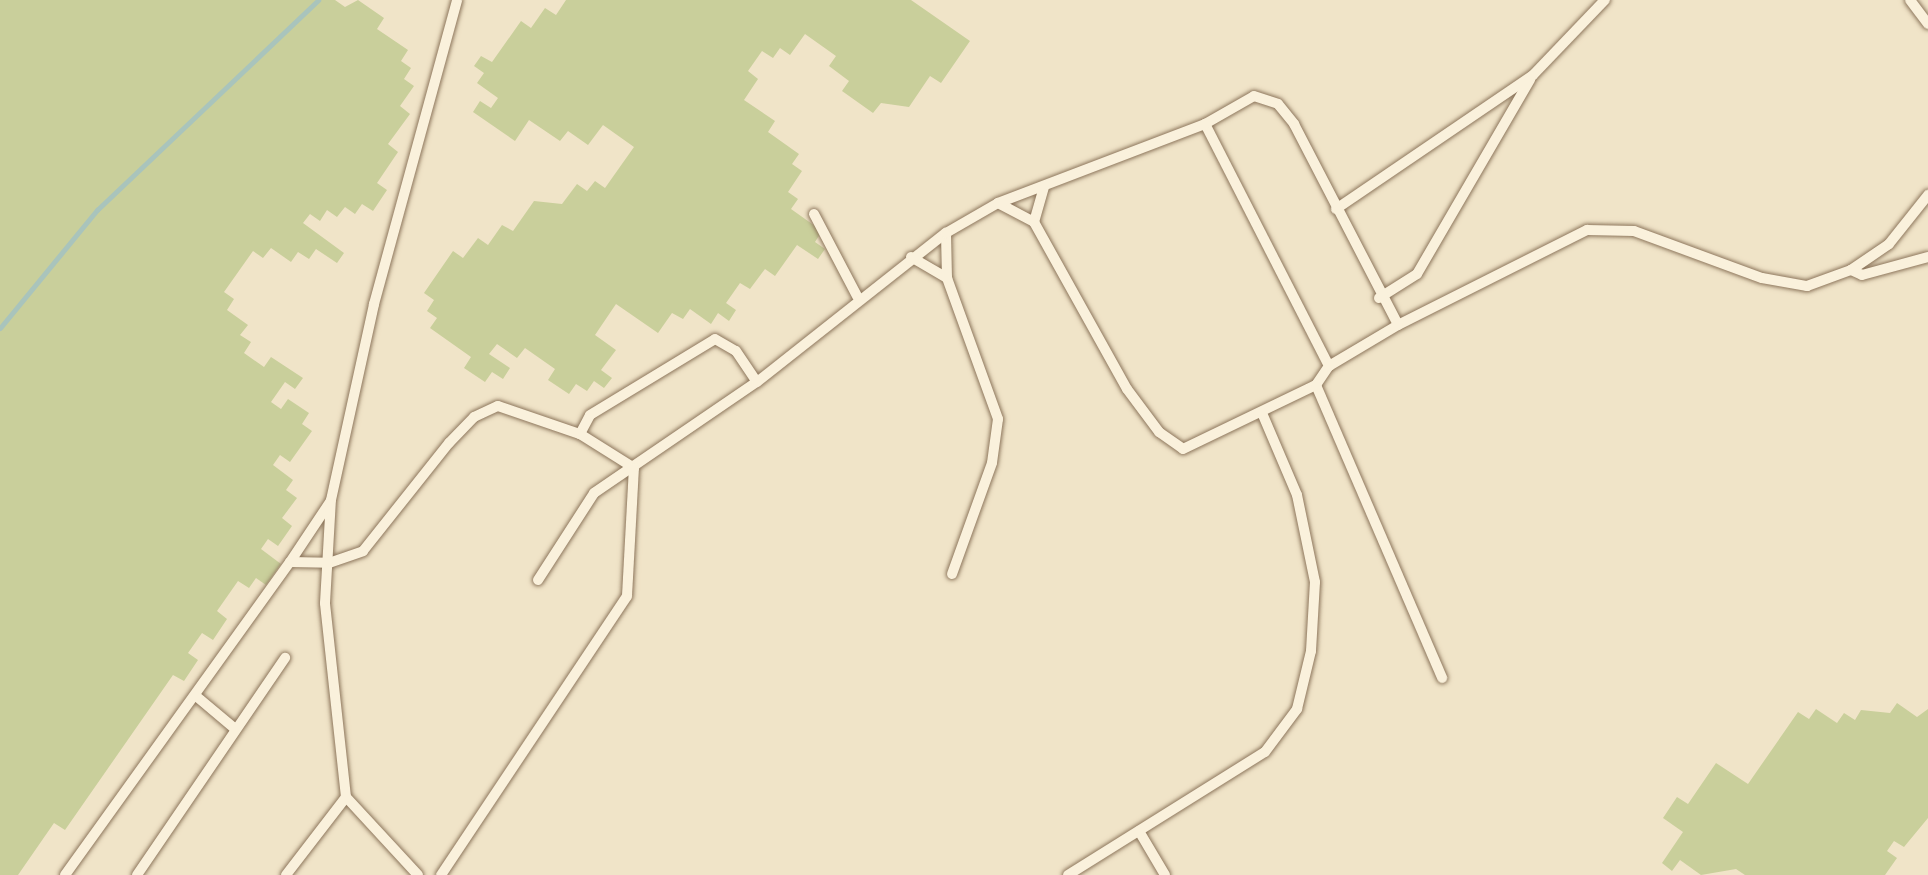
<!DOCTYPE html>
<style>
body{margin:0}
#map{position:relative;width:1928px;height:875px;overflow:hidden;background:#f0e4c8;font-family:"Times New Roman",serif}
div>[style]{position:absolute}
.green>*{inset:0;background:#c9cf9b}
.stream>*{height:5px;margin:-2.5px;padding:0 2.5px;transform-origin:2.5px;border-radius:2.5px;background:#a9c4bc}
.roads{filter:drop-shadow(0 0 2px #8d765c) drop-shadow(0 0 2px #8d765c)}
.service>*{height:10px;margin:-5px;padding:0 5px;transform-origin:5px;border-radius:5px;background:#faf1dc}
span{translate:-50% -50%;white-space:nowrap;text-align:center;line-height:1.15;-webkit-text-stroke:7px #f7eed8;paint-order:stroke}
</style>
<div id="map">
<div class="green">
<i style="clip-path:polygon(0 0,335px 0,345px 7px,358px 0,384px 18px,377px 29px,408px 50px,401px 61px,411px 68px,404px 79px,414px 86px,400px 106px,410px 114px,388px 144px,398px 152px,377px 183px,387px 190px,373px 211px,362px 204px,355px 214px,345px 207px,337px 217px,327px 210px,320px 221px,310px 214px,303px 223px,344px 253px,337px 263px,316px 249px,309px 259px,298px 252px,291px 262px,271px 248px,263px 258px,253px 251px,224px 292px,234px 299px,227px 310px,248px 325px,240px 335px,251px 342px,244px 353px,264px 367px,271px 357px,303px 378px,295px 389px,285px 382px,271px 402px,281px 409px,288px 399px,309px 413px,302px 424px,312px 431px,290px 462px,280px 455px,273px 465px,293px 480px,286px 490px,297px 498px,282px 518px,292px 526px,278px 546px,268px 539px,261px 549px,281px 564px,266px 585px,256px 578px,249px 588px,238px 581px,217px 611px,227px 619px,213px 640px,202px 633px,188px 653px,198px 660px,184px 681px,173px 675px,65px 830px,54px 823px,18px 875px,0 875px)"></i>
<i style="clip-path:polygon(566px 0,911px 0,970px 41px,941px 83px,930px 76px,909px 107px,881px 103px,873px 113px,842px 91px,849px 81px,829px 66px,836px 56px,805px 34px,790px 55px,780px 48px,773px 58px,762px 51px,748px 71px,758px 79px,744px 100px,775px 121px,768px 132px,799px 154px,792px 164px,802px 171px,788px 192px,798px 199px,791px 209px,822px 231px,815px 242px,825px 249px,818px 259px,797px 245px,775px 276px,765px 269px,750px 289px,740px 283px,726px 303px,736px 310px,729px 321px,718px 313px,711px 324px,690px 309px,683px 319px,672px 313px,658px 333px,616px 304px,595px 335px,616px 350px,601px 370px,612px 378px,604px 388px,594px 381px,587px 391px,576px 384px,569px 394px,548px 380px,555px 369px,525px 348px,517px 358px,497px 344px,489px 354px,510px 368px,503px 379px,492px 372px,485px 382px,464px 368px,471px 357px,430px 328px,437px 318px,427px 311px,434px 300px,424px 293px,453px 251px,463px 258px,478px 238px,488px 245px,502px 225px,513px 231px,534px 201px,562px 204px,577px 184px,587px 191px,595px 181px,605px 188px,634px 147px,603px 125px,588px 145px,568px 131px,560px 141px,529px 120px,515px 141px,473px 112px,480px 101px,491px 108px,498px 98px,477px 83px,484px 73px,474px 66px,481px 56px,492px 62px,521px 21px,531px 28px,545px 8px,556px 15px)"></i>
<i style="clip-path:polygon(1897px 703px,1917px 717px,1928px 709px,1928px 818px,1904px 847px,1894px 841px,1887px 851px,1897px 858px,1885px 875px,1745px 875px,1736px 869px,1701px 875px,1680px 860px,1672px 871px,1662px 863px,1683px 832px,1663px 818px,1677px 797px,1688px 804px,1716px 763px,1748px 784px,1798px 712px,1809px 719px,1816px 709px,1837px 723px,1844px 713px,1855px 720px,1861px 710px,1890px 713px)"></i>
</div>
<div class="stream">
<i style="left:0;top:328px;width:153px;rotate:-50.6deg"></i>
<i style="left:97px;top:210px;width:305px;rotate:-43.5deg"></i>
</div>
<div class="roads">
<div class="service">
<i style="left:1910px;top:0;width:30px;rotate:53deg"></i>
<i style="left:998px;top:203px;width:41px;rotate:27.8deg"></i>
<i style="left:1034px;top:222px;width:37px;rotate:-74deg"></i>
<i style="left:1336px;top:209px;width:238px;rotate:-34.2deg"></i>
<i style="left:1533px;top:75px;width:104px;rotate:-46.2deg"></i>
<i style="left:814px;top:214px;width:93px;rotate:62.3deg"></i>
<i style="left:1034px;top:222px;width:191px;rotate:60.9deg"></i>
<i style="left:1127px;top:389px;width:54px;rotate:53.3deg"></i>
<i style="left:1159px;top:432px;width:29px;rotate:35deg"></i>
<i style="left:1183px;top:449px;width:148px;rotate:-25.7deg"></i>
<i style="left:1316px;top:385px;width:23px;rotate:-56deg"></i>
<i style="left:1329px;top:366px;width:272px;rotate:-117.1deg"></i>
<i style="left:911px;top:257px;width:42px;rotate:30.3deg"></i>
<i style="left:947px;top:278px;width:45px;rotate:-91.3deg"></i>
<i style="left:1851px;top:270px;width:12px;rotate:24deg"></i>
<i style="left:1862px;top:275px;width:68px;rotate:-15.3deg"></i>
<i style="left:947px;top:278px;width:150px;rotate:70.1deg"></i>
<i style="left:998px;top:419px;width:44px;rotate:97.8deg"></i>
<i style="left:992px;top:463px;width:118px;rotate:109.8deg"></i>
<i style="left:1379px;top:298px;width:45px;rotate:-32.3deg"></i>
<i style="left:1417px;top:274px;width:225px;rotate:-59.8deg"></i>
<i style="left:1398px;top:325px;width:212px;rotate:-26.7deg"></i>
<i style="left:1587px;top:230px;width:47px;rotate:1.2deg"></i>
<i style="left:1634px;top:231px;width:136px;rotate:20.2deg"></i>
<i style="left:1762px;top:278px;width:46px;rotate:10.1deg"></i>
<i style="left:1807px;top:286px;width:47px;rotate:-20deg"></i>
<i style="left:1851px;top:270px;width:46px;rotate:-34.4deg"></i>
<i style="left:1889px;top:244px;width:63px;rotate:-51.5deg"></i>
<i style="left:1316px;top:385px;width:319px;rotate:66.7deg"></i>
<i style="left:580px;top:434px;width:21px;rotate:-62deg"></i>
<i style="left:590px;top:415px;width:146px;rotate:-31.3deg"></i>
<i style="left:715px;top:339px;width:24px;rotate:30deg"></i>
<i style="left:736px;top:351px;width:37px;rotate:56deg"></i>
<i style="left:330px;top:502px;width:72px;rotate:123.7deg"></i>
<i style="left:290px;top:562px;width:39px;rotate:1deg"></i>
<i style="left:329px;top:563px;width:36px;rotate:-19deg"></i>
<i style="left:363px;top:551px;width:138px;rotate:-51.5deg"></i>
<i style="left:449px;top:443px;width:36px;rotate:-46deg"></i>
<i style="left:474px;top:417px;width:26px;rotate:-25deg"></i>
<i style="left:498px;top:406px;width:87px;rotate:18.9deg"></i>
<i style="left:580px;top:434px;width:64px;rotate:32.2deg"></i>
<i style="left:538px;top:580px;width:103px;rotate:-57.2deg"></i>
<i style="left:594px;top:493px;width:197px;rotate:-34.3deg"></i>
<i style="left:757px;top:382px;width:241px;rotate:-38.3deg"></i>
<i style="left:946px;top:233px;width:60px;rotate:-30deg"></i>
<i style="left:998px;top:203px;width:222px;rotate:-20.9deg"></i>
<i style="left:1205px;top:124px;width:56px;rotate:-29.7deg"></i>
<i style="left:1254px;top:96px;width:25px;rotate:18deg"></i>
<i style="left:1278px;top:104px;width:26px;rotate:51deg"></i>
<i style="left:1294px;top:124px;width:226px;rotate:62.6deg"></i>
<i style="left:1398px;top:325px;width:80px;rotate:149.3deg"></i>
<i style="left:196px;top:696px;width:48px;rotate:40deg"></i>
<i style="left:1139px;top:831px;width:51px;rotate:59.4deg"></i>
<i style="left:65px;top:875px;width:385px;rotate:-54.3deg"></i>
<i style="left:137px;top:875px;width:263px;rotate:-55.7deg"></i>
<i style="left:286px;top:875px;width:98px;rotate:-52.4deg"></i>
<i style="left:418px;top:875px;width:106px;rotate:-132.7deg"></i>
<i style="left:346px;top:797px;width:195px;rotate:-96.2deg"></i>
<i style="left:325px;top:603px;width:103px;rotate:-86.7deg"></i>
<i style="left:331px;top:500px;width:201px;rotate:-77.6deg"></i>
<i style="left:374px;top:304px;width:315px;rotate:-74.7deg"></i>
<i style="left:441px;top:875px;width:335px;rotate:-56.3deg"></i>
<i style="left:627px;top:596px;width:128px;rotate:-86.9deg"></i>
<i style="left:1068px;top:875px;width:232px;rotate:-32deg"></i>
<i style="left:1265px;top:752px;width:54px;rotate:-53.3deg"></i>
<i style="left:1297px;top:709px;width:60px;rotate:-76.4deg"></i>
<i style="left:1311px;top:651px;width:69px;rotate:-86.7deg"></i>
<i style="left:1315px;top:582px;width:89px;rotate:-101.7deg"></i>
<i style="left:1297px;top:495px;width:89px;rotate:-113.1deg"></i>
</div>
</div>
</div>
